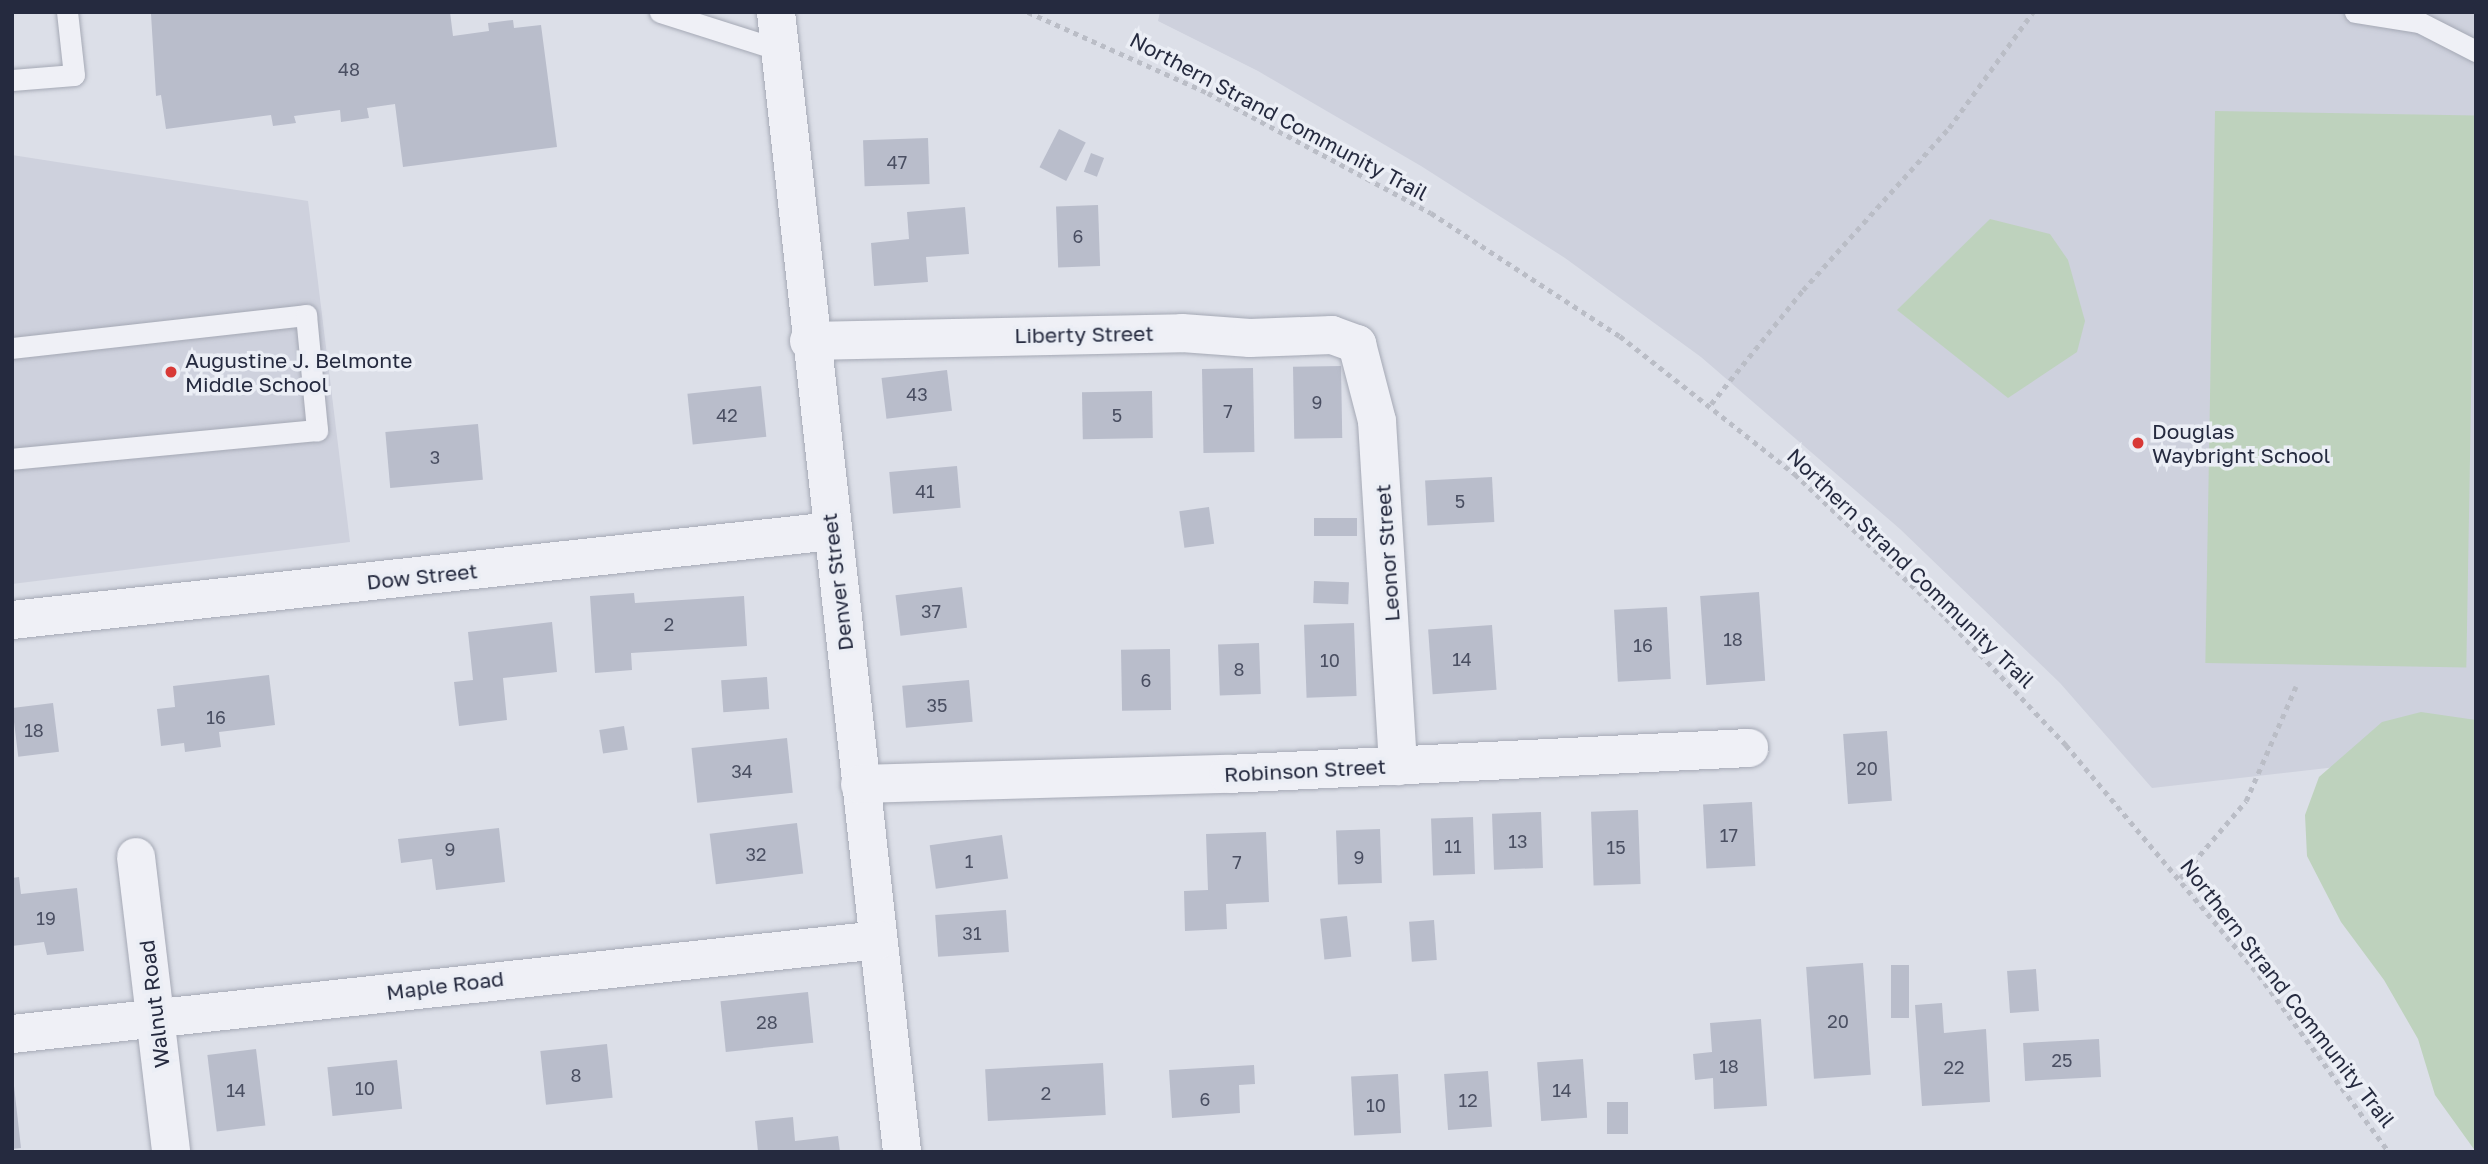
<!DOCTYPE html>
<style>
body{margin:0}
#map{position:relative;width:2488px;height:1164px;overflow:hidden;background:#dcdfe8;font-family:"Golos Text",sans-serif}
div>[style]{position:absolute}
.built>*{inset:0;background:#ced1dd}
.green>*{inset:0;background:#bed2bd;transform-origin:0 0}
.building>*{inset:0;background:#b9bdcb;transform-origin:0 0}
.path>*{height:4.5px;margin-top:-2.25px;transform-origin:0;background:repeating-linear-gradient(90deg,#babdc6 0 5px,transparent 0 10px)}
.roads{filter:drop-shadow(0 0 2px #a5a9b5) drop-shadow(0 0 2px #a5a9b5)}
.service>*{height:21px;margin:-10.5px;padding:0 10.5px;transform-origin:10.5px;border-radius:10.5px;background:#eff0f6}
.minor>*{height:38px;margin:-19px;padding:0 19px;transform-origin:19px;border-radius:19px;background:#eff0f6}
.dots>*{width:19px;height:19px;translate:-50% -50%;box-sizing:border-box;border:4px solid #ebeef5;border-radius:50%}
span{translate:-50% -50%;white-space:nowrap;text-align:center;line-height:1.15;-webkit-text-stroke:7px #ebeef5;paint-order:stroke}
.number-label{font-size:18px;color:#4a4f62}
.number-label span{-webkit-text-stroke-width:0}
.street-label{font-size:21px;color:#252a3f}
.poi-label{font-size:21px;color:#252a3f}
.left{translate:0 -50%;text-align:left}
.frame{position:absolute;inset:0;border:14px solid #252a3f;pointer-events:none}
</style>
<div id="map">
<div class="built">
<i style="clip-path:polygon(1160px 12px,2476px 12px,2476px 751px,2152px 788px,2060px 683px,1900px 529px,1701px 357px,1565px 258px,1421px 166px,1258px 71px,1158px 21px)"></i>
<i style="clip-path:polygon(12px 155px,308px 201px,350px 542px,12px 584px)"></i>
</div>
<div class="green">
<i style="left:2215px;top:111px;width:261px;height:552px;rotate:1deg"></i>
<i style="clip-path:polygon(1990px 219px,2050px 234px,2068px 260px,2085px 321px,2077px 352px,2008px 398px,1897px 310px)"></i>
<i style="clip-path:polygon(2421px 712px,2476px 720px,2476px 1152px,2435px 1095px,2418px 1039px,2384px 980px,2341px 922px,2307px 856px,2305px 815px,2319px 777px,2382px 722px)"></i>
</div>
<div class="building">
<i style="clip-path:polygon(450px 12px,453px 36px,489px 31px,488px 23px,513px 20px,514px 28px,541px 25px,557px 147px,403px 167px,395px 104px,367px 108px,369px 118px,341px 122px,340px 110px,294px 116px,296px 123px,273px 126px,271px 115px,166px 129px,161px 95px,156px 96px,151px 14px)"></i>
<i style="left:1059px;top:129px;width:30px;height:43px;rotate:27deg"></i>
<i style="left:928px;top:138px;width:46px;height:65px;rotate:88deg"></i>
<i style="left:1091px;top:153px;width:14px;height:20px;rotate:21deg"></i>
<i style="left:1098px;top:205px;width:61px;height:42px;rotate:88deg"></i>
<i style="clip-path:polygon(965px 207px,969px 254px,926px 257px,928px 282px,874px 286px,871px 243px,909px 239px,907px 212px)"></i>
<i style="left:1341px;top:366px;width:72px;height:48px;rotate:89deg"></i>
<i style="left:1253px;top:368px;width:84px;height:51px;rotate:89deg"></i>
<i style="left:947px;top:370px;width:41px;height:66px;rotate:83deg"></i>
<i style="left:761px;top:386px;width:51px;height:74px;rotate:84deg"></i>
<i style="left:1152px;top:391px;width:47px;height:70px;rotate:89deg"></i>
<i style="left:478px;top:424px;width:56px;height:93px;rotate:85deg"></i>
<i style="left:957px;top:466px;width:42px;height:68px;rotate:85deg"></i>
<i style="left:1492px;top:477px;width:45px;height:67px;rotate:87deg"></i>
<i style="left:1209px;top:507px;width:37px;height:30px;rotate:82deg"></i>
<i style="left:1314px;top:518px;width:43px;height:18px"></i>
<i style="left:1314px;top:581px;width:35px;height:22px;rotate:2deg"></i>
<i style="left:962px;top:587px;width:41px;height:67px;rotate:83deg"></i>
<i style="left:1759px;top:592px;width:89px;height:59px;rotate:86deg"></i>
<i style="clip-path:polygon(634px 593px,635px 603px,744px 596px,747px 646px,631px 653px,632px 670px,595px 673px,590px 596px)"></i>
<i style="left:1667px;top:607px;width:72px;height:53px;rotate:87deg"></i>
<i style="clip-path:polygon(552px 622px,557px 672px,503px 678px,507px 720px,459px 726px,454px 682px,473px 680px,468px 632px)"></i>
<i style="left:1354px;top:623px;width:73px;height:50px;rotate:88deg"></i>
<i style="left:1492px;top:625px;width:65px;height:64px;rotate:86deg"></i>
<i style="left:1259px;top:643px;width:51px;height:41px;rotate:88deg"></i>
<i style="left:1170px;top:649px;width:61px;height:49px;rotate:89deg"></i>
<i style="clip-path:polygon(269px 675px,275px 725px,219px 732px,221px 747px,185px 752px,184px 743px,161px 746px,157px 709px,175px 707px,173px 686px)"></i>
<i style="left:767px;top:677px;width:32px;height:46px;rotate:86deg"></i>
<i style="left:969px;top:680px;width:42px;height:67px;rotate:85deg"></i>
<i style="left:53px;top:703px;width:49px;height:41px;rotate:83deg"></i>
<i style="left:624px;top:726px;width:24px;height:25px;rotate:81deg"></i>
<i style="left:1887px;top:731px;width:70px;height:44px;rotate:86deg"></i>
<i style="left:787px;top:738px;width:55px;height:96px;rotate:84deg"></i>
<i style="left:1752px;top:802px;width:64px;height:49px;rotate:87deg"></i>
<i style="left:1638px;top:810px;width:74px;height:47px;rotate:88deg"></i>
<i style="left:1541px;top:812px;width:56px;height:49px;rotate:88deg"></i>
<i style="left:1473px;top:817px;width:57px;height:42px;rotate:88deg"></i>
<i style="left:797px;top:823px;width:51px;height:88px;rotate:83deg"></i>
<i style="clip-path:polygon(499px 828px,505px 882px,436px 890px,432px 859px,401px 863px,398px 839px)"></i>
<i style="left:1380px;top:829px;width:54px;height:44px;rotate:88deg"></i>
<i style="clip-path:polygon(1266px 832px,1269px 902px,1226px 904px,1227px 929px,1185px 931px,1184px 891px,1208px 890px,1206px 834px)"></i>
<i style="left:1002px;top:835px;width:44px;height:73px;rotate:82deg"></i>
<i style="clip-path:polygon(19px 877px,21px 894px,77px 888px,84px 951px,47px 955px,44px 942px,12px 946px,12px 878px)"></i>
<i style="left:1006px;top:910px;width:42px;height:71px;rotate:86deg"></i>
<i style="left:1347px;top:916px;width:41px;height:27px;rotate:84deg"></i>
<i style="left:1434px;top:920px;width:40px;height:25px;rotate:86deg"></i>
<i style="left:1863px;top:963px;width:112px;height:57px;rotate:86deg"></i>
<i style="left:1891px;top:965px;width:18px;height:53px"></i>
<i style="left:2036px;top:969px;width:42px;height:29px;rotate:86deg"></i>
<i style="left:808px;top:992px;width:51px;height:88px;rotate:84deg"></i>
<i style="clip-path:polygon(1942px 1003px,1944px 1033px,1986px 1029px,1990px 1102px,1922px 1106px,1915px 1005px)"></i>
<i style="clip-path:polygon(1761px 1019px,1767px 1106px,1714px 1109px,1713px 1078px,1695px 1080px,1693px 1054px,1712px 1052px,1710px 1023px)"></i>
<i style="left:2099px;top:1039px;width:38px;height:76px;rotate:87deg"></i>
<i style="left:607px;top:1044px;width:54px;height:67px;rotate:84deg"></i>
<i style="left:256px;top:1049px;width:77px;height:49px;rotate:83deg"></i>
<i style="left:1583px;top:1059px;width:59px;height:46px;rotate:86deg"></i>
<i style="left:397px;top:1060px;width:49px;height:70px;rotate:84deg"></i>
<i style="left:1103px;top:1063px;width:52px;height:118px;rotate:87deg"></i>
<i style="clip-path:polygon(1254px 1065px,1255px 1084px,1239px 1085px,1240px 1113px,1172px 1118px,1169px 1070px)"></i>
<i style="left:1488px;top:1071px;width:56px;height:44px;rotate:86deg"></i>
<i style="left:1398px;top:1074px;width:59px;height:47px;rotate:87deg"></i>
<i style="clip-path:polygon(14px 1086px,21px 1148px,12px 1149px,12px 1087px)"></i>
<i style="left:1607px;top:1102px;width:21px;height:32px"></i>
<i style="clip-path:polygon(793px 1117px,795px 1141px,838px 1136px,840px 1152px,758px 1152px,755px 1121px)"></i>
</div>
<div class="path">
<i style="left:1028px;top:12px;width:197px;rotate:24.2deg"></i>
<i style="left:1208px;top:93px;width:253px;rotate:28.3deg"></i>
<i style="left:1431px;top:213px;width:225px;rotate:33.1deg"></i>
<i style="left:1620px;top:336px;width:223px;rotate:38.3deg"></i>
<i style="left:1795px;top:474px;width:209px;rotate:43.6deg"></i>
<i style="left:1946px;top:618px;width:175px;rotate:46.6deg"></i>
<i style="left:2066px;top:745px;width:300px;rotate:50deg"></i>
<i style="left:2259px;top:975px;width:220px;rotate:53.7deg"></i>
<i style="left:1711px;top:404px;width:146px;rotate:-51.1deg"></i>
<i style="left:1803px;top:290px;width:218px;rotate:-48deg"></i>
<i style="left:1949px;top:128px;width:143px;rotate:-54.1deg"></i>
<i style="left:2180px;top:878px;width:101px;rotate:-49.4deg"></i>
<i style="left:2246px;top:801px;width:125px;rotate:-66.5deg"></i>
</div>
<div class="roads">
<div class="service">
<i style="left:660px;top:12px;width:126px;rotate:17.6deg"></i>
<i style="left:2355px;top:12px;width:65px;rotate:8.9deg"></i>
<i style="left:2419px;top:22px;width:64px;rotate:27deg"></i>
<i style="left:12px;top:80px;width:62px;rotate:-4.6deg"></i>
<i style="left:74px;top:75px;width:63px;rotate:-96.3deg"></i>
<i style="left:12px;top:348px;width:296px;rotate:-6.4deg"></i>
<i style="left:306px;top:315px;width:116px;rotate:84.5deg"></i>
<i style="left:317px;top:430px;width:306px;rotate:174.6deg"></i>
</div>
<div class="minor">
<i style="left:776px;top:12px;width:1147px;rotate:83.69deg"></i>
<i style="left:809px;top:341px;width:373px;rotate:-1.2deg"></i>
<i style="left:1182px;top:333px;width:68px;rotate:4.2deg"></i>
<i style="left:1250px;top:338px;width:82px;rotate:-2.1deg"></i>
<i style="left:1332px;top:335px;width:27px;rotate:20deg"></i>
<i style="left:1357px;top:344px;width:80px;rotate:75.4deg"></i>
<i style="left:1377px;top:421px;width:346px;rotate:86.5deg"></i>
<i style="left:12px;top:620px;width:825px;rotate:-6.19deg"></i>
<i style="left:860px;top:784px;width:368px;rotate:-1.6deg"></i>
<i style="left:1228px;top:774px;width:522px;rotate:-2.86deg"></i>
<i style="left:136px;top:857px;width:297px;rotate:83.2deg"></i>
<i style="left:12px;top:1034px;width:871px;rotate:-6.19deg"></i>
</div>
</div>
<div class="dots">
<i style="left:171px;top:372px;background:#d83936"></i>
<i style="left:2138px;top:443px;background:#d83936"></i>
</div>
<div class="number-label">
<span style="left:349px;top:69px">48</span>
<span style="left:897px;top:162px">47</span>
<span style="left:1078px;top:236px">6</span>
<span style="left:917px;top:394px">43</span>
<span style="left:1317px;top:402px">9</span>
<span style="left:1228px;top:411px">7</span>
<span style="left:727px;top:415px">42</span>
<span style="left:1117px;top:415px">5</span>
<span style="left:435px;top:457px">3</span>
<span style="left:925px;top:491px">41</span>
<span style="left:1460px;top:501px">5</span>
<span style="left:931px;top:611px">37</span>
<span style="left:669px;top:624px">2</span>
<span style="left:1733px;top:639px">18</span>
<span style="left:1643px;top:645px">16</span>
<span style="left:1462px;top:659px">14</span>
<span style="left:1330px;top:660px">10</span>
<span style="left:1239px;top:669px">8</span>
<span style="left:1146px;top:680px">6</span>
<span style="left:937px;top:705px">35</span>
<span style="left:216px;top:717px">16</span>
<span style="left:34px;top:730px">18</span>
<span style="left:1867px;top:768px">20</span>
<span style="left:742px;top:771px">34</span>
<span style="left:1729px;top:835px">17</span>
<span style="left:1518px;top:841px">13</span>
<span style="left:1453px;top:846px">11</span>
<span style="left:1616px;top:847px">15</span>
<span style="left:450px;top:849px">9</span>
<span style="left:756px;top:854px">32</span>
<span style="left:1359px;top:857px">9</span>
<span style="left:969px;top:861px">1</span>
<span style="left:1237px;top:862px">7</span>
<span style="left:46px;top:918px">19</span>
<span style="left:972px;top:933px">31</span>
<span style="left:1838px;top:1021px">20</span>
<span style="left:767px;top:1022px">28</span>
<span style="left:2062px;top:1060px">25</span>
<span style="left:1729px;top:1066px">18</span>
<span style="left:1954px;top:1067px">22</span>
<span style="left:576px;top:1075px">8</span>
<span style="left:365px;top:1088px">10</span>
<span style="left:236px;top:1090px">14</span>
<span style="left:1562px;top:1090px">14</span>
<span style="left:1046px;top:1093px">2</span>
<span style="left:1205px;top:1099px">6</span>
<span style="left:1468px;top:1100px">12</span>
<span style="left:1376px;top:1105px">10</span>
</div>
<div class="street-label">
<span style="left:1279px;top:116px;rotate:28deg">Northern Strand Community Trail</span>
<span style="left:1084px;top:334px;rotate:-1deg">Liberty Street</span>
<span style="left:1387px;top:553px;rotate:-94deg">Leonor Street</span>
<span style="left:1911px;top:568px;rotate:44deg">Northern Strand Community Trail</span>
<span style="left:422px;top:576px;rotate:-6deg">Dow Street</span>
<span style="left:837px;top:582px;rotate:-97deg">Denver Street</span>
<span style="left:1305px;top:770px;rotate:-3deg">Robinson Street</span>
<span style="left:445px;top:985px;rotate:-7deg">Maple Road</span>
<span style="left:2288px;top:993px;rotate:52deg">Northern Strand Community Trail</span>
<span style="left:154px;top:1004px;rotate:-97deg">Walnut Road</span>
</div>
<div class="poi-label">
<span class="left" style="left:185px;top:372px">Augustine J. Belmonte<br>Middle School</span>
<span class="left" style="left:2152px;top:443px">Douglas<br>Waybright School</span>
</div>
<div class="frame"></div>
</div>
